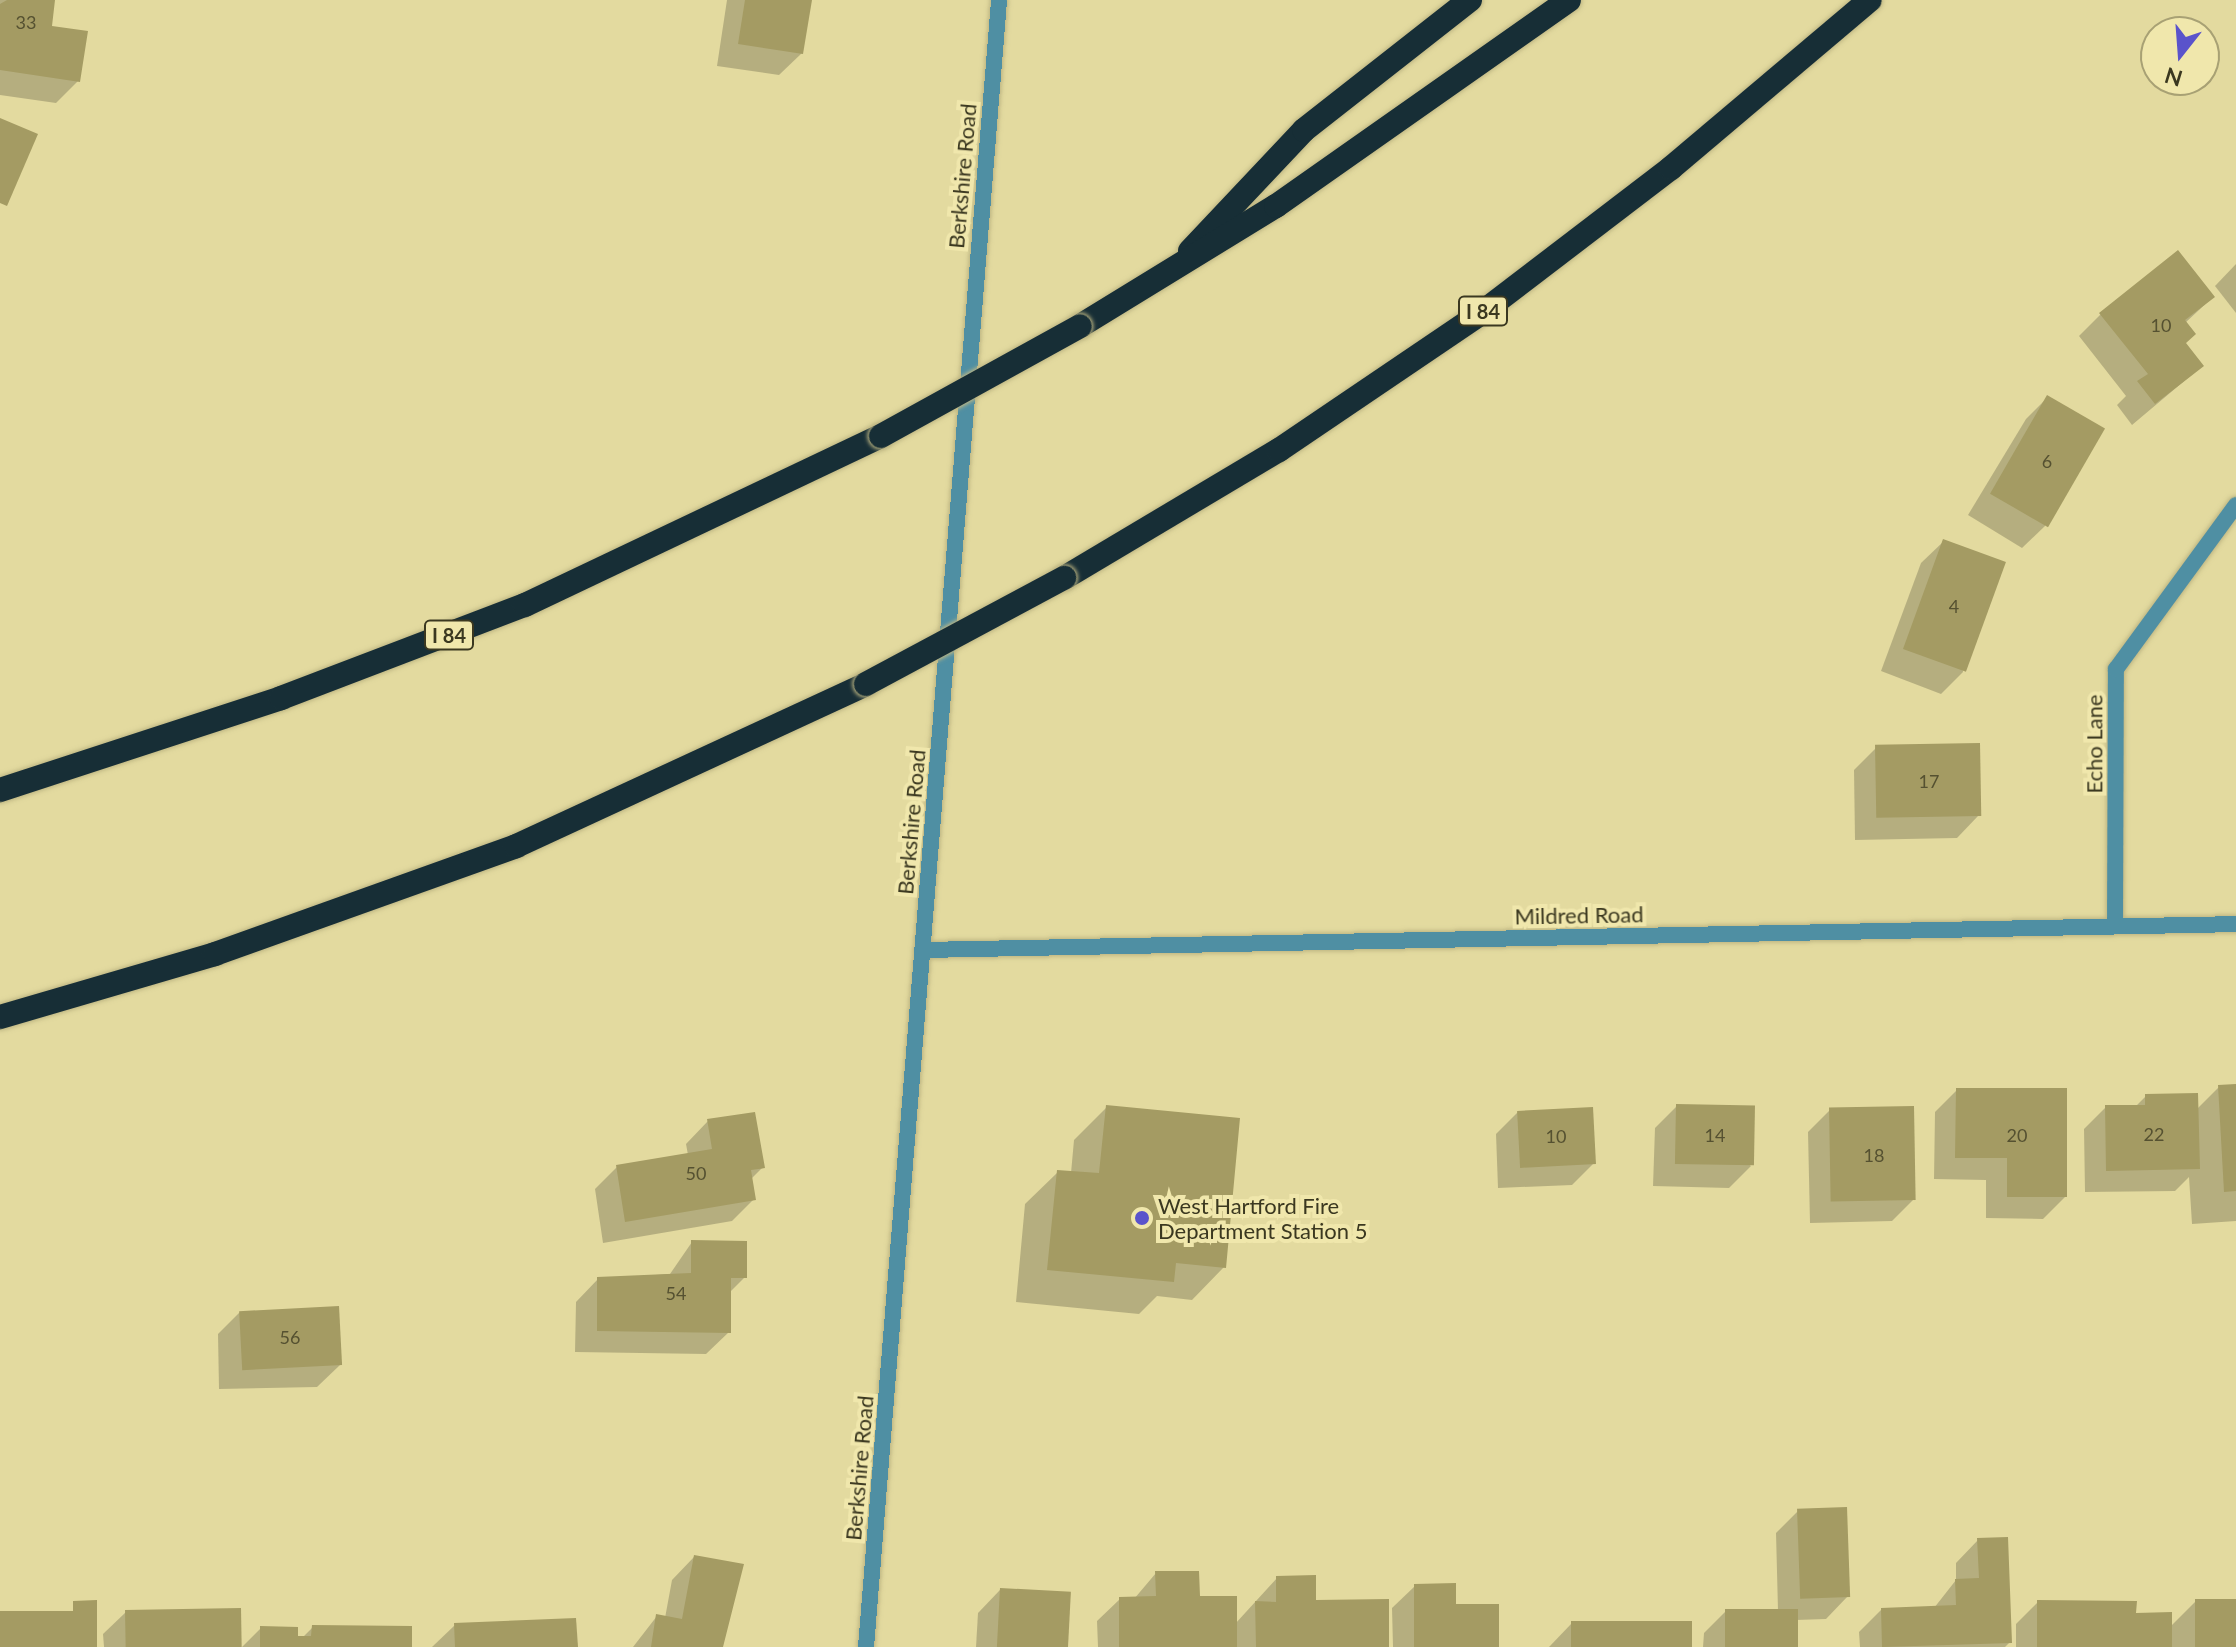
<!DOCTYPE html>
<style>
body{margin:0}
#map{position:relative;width:2236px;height:1647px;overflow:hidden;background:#e3da9f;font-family:Lato,sans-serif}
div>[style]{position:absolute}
.shadow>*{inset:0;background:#0003}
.building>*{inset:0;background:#a49b63;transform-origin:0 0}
.roads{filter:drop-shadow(0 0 2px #beb683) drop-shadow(0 0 2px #beb683)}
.minor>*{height:16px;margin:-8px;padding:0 8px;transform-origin:8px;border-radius:8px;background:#4f8fa3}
.motorway>*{height:24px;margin:-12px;padding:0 12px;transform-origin:12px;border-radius:12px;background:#172e36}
.bridges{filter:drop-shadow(0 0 2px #beb683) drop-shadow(0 0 2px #beb683)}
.motorway-bridge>*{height:24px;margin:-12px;padding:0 12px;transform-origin:12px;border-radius:12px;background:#172e36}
.dots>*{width:22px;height:22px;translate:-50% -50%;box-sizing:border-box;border:4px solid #f0e7ac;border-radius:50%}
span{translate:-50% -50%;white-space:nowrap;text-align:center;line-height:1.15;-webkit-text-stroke:8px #f0e7ac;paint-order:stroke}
.number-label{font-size:18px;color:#555131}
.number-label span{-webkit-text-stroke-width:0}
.shield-label span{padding:2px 6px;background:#f0e7ac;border:2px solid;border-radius:6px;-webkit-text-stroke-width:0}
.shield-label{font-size:20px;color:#3b3820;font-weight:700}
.street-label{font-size:22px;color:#3b3820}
.poi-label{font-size:22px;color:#3b3820}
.left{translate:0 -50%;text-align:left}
.north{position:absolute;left:2140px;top:16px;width:80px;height:80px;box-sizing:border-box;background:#f0e7ac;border:2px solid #a8a174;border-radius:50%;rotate:197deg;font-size:22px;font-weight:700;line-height:32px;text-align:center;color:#3b3820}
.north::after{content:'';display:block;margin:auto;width:28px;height:36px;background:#5a53cb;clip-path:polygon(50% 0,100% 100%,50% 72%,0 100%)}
</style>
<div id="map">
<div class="shadow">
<i style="clip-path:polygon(0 0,53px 0,49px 27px,78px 81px,56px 103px,0 95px)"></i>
<i style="clip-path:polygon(727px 0,810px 0,802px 53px,779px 75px,717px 66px)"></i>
<i style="clip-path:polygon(2236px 264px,2236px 313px,2215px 286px)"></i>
<i style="clip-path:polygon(2213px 297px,2185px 323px,2184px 344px,2202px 366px,2132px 425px,2117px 405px,2126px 396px,2079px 336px,2101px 314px)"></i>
<i style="clip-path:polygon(2048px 397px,2045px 526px,2022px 548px,1968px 515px,2026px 419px)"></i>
<i style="clip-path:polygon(1944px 541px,1963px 672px,1941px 694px,1881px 671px,1921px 563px)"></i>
<i style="clip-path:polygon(1876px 748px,1979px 815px,1957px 838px,1855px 840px,1854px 770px)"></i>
<i style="clip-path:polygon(2236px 1086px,2236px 1221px,2192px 1224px,2189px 1177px,2175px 1191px,2085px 1192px,2084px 1129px,2106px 1107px,2135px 1107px,2146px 1096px,2196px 1110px,2219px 1087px)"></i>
<i style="clip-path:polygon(1957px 1090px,2065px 1197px,2043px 1219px,1986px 1218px,1986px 1180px,1934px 1179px,1935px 1112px)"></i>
<i style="clip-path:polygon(1677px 1106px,1751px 1166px,1729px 1188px,1653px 1186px,1655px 1128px)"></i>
<i style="clip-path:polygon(1107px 1107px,1224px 1267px,1192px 1300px,1157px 1296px,1139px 1314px,1016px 1302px,1025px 1204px,1058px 1172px,1071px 1173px,1074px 1140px)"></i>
<i style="clip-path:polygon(1830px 1110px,1914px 1199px,1892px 1221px,1810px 1223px,1808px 1132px)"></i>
<i style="clip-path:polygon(1518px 1112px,1594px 1163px,1572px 1185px,1498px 1188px,1496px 1134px)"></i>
<i style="clip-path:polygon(708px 1121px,763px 1167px,751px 1179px,754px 1199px,732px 1221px,603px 1243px,595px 1189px,617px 1167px,688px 1155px,686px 1144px)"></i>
<i style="clip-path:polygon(692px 1242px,745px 1277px,729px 1293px,729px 1332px,706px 1354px,575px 1352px,576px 1302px,598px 1279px,670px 1274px)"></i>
<i style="clip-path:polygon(240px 1312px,340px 1365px,317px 1387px,219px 1389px,218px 1334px)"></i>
<i style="clip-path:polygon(1798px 1511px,1848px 1596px,1826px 1619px,1796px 1620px,1796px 1647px,1703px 1647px,1704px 1633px,1726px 1611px,1778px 1611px,1776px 1533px)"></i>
<i style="clip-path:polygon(1978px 1540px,2010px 1642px,2005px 1647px,1860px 1647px,1859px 1632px,1881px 1610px,1934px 1608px,1956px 1580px,1956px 1563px)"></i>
<i style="clip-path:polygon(694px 1557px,741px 1566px,721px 1647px,633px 1647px,657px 1616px,665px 1618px,672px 1580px)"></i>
<i style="clip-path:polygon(1156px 1573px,1235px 1624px,1277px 1578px,1387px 1647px,1098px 1647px,1097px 1621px,1120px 1599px,1134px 1599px)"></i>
<i style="clip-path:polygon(1415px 1586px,1454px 1606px,1497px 1647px,1393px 1647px,1392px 1608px)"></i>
<i style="clip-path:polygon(1000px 1590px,1067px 1647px,976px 1647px,978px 1613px)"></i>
<i style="clip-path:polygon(2236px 1601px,2236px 1647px,2016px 1647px,2016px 1624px,2038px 1602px,2134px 1614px,2170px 1627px,2195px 1602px)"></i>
<i style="clip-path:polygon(126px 1612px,240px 1647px,104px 1647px,103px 1634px)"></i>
<i style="clip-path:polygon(1572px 1623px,1690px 1647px,1549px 1647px)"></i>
<i style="clip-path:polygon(455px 1625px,576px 1647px,432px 1647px)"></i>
<i style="clip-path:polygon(261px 1628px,302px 1638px,312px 1628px,410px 1647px,242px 1647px)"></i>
</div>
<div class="building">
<i style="clip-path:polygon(7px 0,55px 0,52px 26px,88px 31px,80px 82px,0 70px,0 4px)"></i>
<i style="clip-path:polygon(745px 0,812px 0,803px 54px,738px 44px)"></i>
<i style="clip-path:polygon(0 118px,38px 134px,7px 206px,0 203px)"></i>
<i style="clip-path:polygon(2178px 250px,2215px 297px,2185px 320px,2196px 334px,2186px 343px,2204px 366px,2155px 404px,2137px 381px,2148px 374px,2099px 313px)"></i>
<i style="left:2047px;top:395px;width:67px;height:114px;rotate:30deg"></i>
<i style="left:1943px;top:539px;width:67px;height:117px;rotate:20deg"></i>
<i style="left:1980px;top:743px;width:73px;height:105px;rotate:89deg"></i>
<i style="clip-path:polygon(2236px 1084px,2236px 1191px,2224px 1192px,2218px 1085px)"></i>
<i style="clip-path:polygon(1956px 1088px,2067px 1088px,2067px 1197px,2007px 1197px,2007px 1158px,1955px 1158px)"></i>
<i style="clip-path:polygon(2198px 1093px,2200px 1169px,2106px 1171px,2105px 1105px,2145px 1105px,2145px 1094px)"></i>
<i style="left:1676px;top:1104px;width:79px;height:60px;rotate:1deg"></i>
<i style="clip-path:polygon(1106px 1105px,1240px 1118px,1226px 1268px,1176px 1263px,1174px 1282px,1047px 1270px,1057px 1170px,1099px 1173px)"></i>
<i style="left:1914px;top:1106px;width:94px;height:85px;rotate:89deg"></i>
<i style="left:1593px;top:1107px;width:57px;height:76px;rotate:87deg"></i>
<i style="clip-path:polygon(755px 1112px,765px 1168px,751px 1170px,756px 1200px,625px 1222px,616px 1165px,712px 1149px,707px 1119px)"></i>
<i style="clip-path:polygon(691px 1240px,747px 1241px,747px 1278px,731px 1278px,731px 1333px,597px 1331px,597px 1277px,691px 1273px)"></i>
<i style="left:339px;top:1306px;width:59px;height:100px;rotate:87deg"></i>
<i style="left:1847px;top:1507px;width:90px;height:50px;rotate:88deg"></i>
<i style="clip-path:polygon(2008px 1537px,2012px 1643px,1882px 1647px,1881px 1608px,1956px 1605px,1955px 1579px,1979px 1578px,1977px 1538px)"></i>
<i style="clip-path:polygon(694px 1555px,744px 1564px,723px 1647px,651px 1647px,656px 1614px,682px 1619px)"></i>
<i style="clip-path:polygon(1155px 1571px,1199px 1571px,1200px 1596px,1237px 1596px,1237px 1647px,1119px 1647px,1119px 1597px,1156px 1596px)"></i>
<i style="clip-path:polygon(1316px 1575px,1316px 1600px,1389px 1599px,1389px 1647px,1256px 1647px,1255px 1601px,1276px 1602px,1276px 1576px)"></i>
<i style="clip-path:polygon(1456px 1583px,1456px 1604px,1499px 1604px,1499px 1647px,1414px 1647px,1414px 1584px)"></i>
<i style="left:1000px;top:1588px;width:71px;height:59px;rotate:3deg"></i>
<i style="left:2236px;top:1599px;width:48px;height:41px;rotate:90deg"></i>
<i style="clip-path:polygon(97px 1600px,97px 1647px,0 1647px,0 1611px,73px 1611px,73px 1601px)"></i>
<i style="clip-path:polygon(2037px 1600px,2137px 1601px,2136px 1613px,2172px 1612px,2172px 1647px,2037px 1647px)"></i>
<i style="left:241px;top:1608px;width:39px;height:116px;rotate:89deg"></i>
<i style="left:1725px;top:1609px;width:73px;height:38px"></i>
<i style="clip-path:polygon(576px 1618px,578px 1647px,455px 1647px,454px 1623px)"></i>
<i style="left:1571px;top:1621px;width:121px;height:26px"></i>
<i style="clip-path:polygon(312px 1625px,412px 1626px,412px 1647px,260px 1647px,260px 1626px,298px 1627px,298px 1636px,311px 1636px)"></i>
</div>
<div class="roads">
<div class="minor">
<i style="left:2115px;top:926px;width:257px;rotate:-89.8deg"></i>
<i style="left:2116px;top:669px;width:203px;rotate:-53.8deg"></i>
<i style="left:923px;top:950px;width:1313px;rotate:-1.13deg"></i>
<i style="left:866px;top:1647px;width:1652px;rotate:-85.38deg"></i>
</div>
<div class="motorway">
<i style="left:1190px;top:251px;width:166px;rotate:-46.7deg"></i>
<i style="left:1304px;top:130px;width:211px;rotate:-38.1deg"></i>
<i style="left:1080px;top:326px;width:230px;rotate:-31.5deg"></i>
<i style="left:1276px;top:206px;width:358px;rotate:-35.1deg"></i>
<i style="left:1064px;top:578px;width:250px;rotate:-30.8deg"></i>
<i style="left:1279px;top:450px;width:248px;rotate:-34.1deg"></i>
<i style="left:1484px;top:311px;width:235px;rotate:-37.4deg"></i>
<i style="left:1671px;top:168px;width:260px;rotate:-40.2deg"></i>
<i style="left:0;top:790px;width:296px;rotate:-18.1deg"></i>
<i style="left:281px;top:698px;width:261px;rotate:-20.9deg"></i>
<i style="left:525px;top:605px;width:394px;rotate:-25.4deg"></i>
<i style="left:0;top:1017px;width:224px;rotate:-16.3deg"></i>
<i style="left:215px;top:954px;width:320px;rotate:-19.7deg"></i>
<i style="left:516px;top:846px;width:386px;rotate:-24.8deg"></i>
</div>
</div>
<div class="bridges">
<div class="motorway-bridge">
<i style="left:881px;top:436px;width:227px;rotate:-28.9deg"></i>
<i style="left:866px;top:684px;width:225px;rotate:-28.2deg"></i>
</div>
</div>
<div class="dots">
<i style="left:1142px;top:1218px;background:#5a53cb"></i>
</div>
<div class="number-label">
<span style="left:26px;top:22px">33</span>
<span style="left:2161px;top:325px">10</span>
<span style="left:2047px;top:461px">6</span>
<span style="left:1954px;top:606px">4</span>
<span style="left:1929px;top:781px">17</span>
<span style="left:2154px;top:1134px">22</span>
<span style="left:1715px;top:1135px">14</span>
<span style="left:2017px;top:1135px">20</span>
<span style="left:1556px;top:1136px">10</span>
<span style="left:1874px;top:1155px">18</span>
<span style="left:696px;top:1173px">50</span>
<span style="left:676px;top:1293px">54</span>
<span style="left:290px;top:1337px">56</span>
</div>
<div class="shield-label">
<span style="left:1483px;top:311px">I 84</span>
<span style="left:449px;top:635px">I 84</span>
</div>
<div class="street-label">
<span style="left:962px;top:176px;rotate:-85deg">Berkshire Road</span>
<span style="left:2094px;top:744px;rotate:-90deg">Echo Lane</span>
<span style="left:911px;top:822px;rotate:-85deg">Berkshire Road</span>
<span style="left:1579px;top:915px;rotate:-1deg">Mildred Road</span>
<span style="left:859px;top:1468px;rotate:-85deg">Berkshire Road</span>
</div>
<div class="poi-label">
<span class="left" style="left:1158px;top:1218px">West Hartford Fire<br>Department Station 5</span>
</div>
<div class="north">N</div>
</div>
